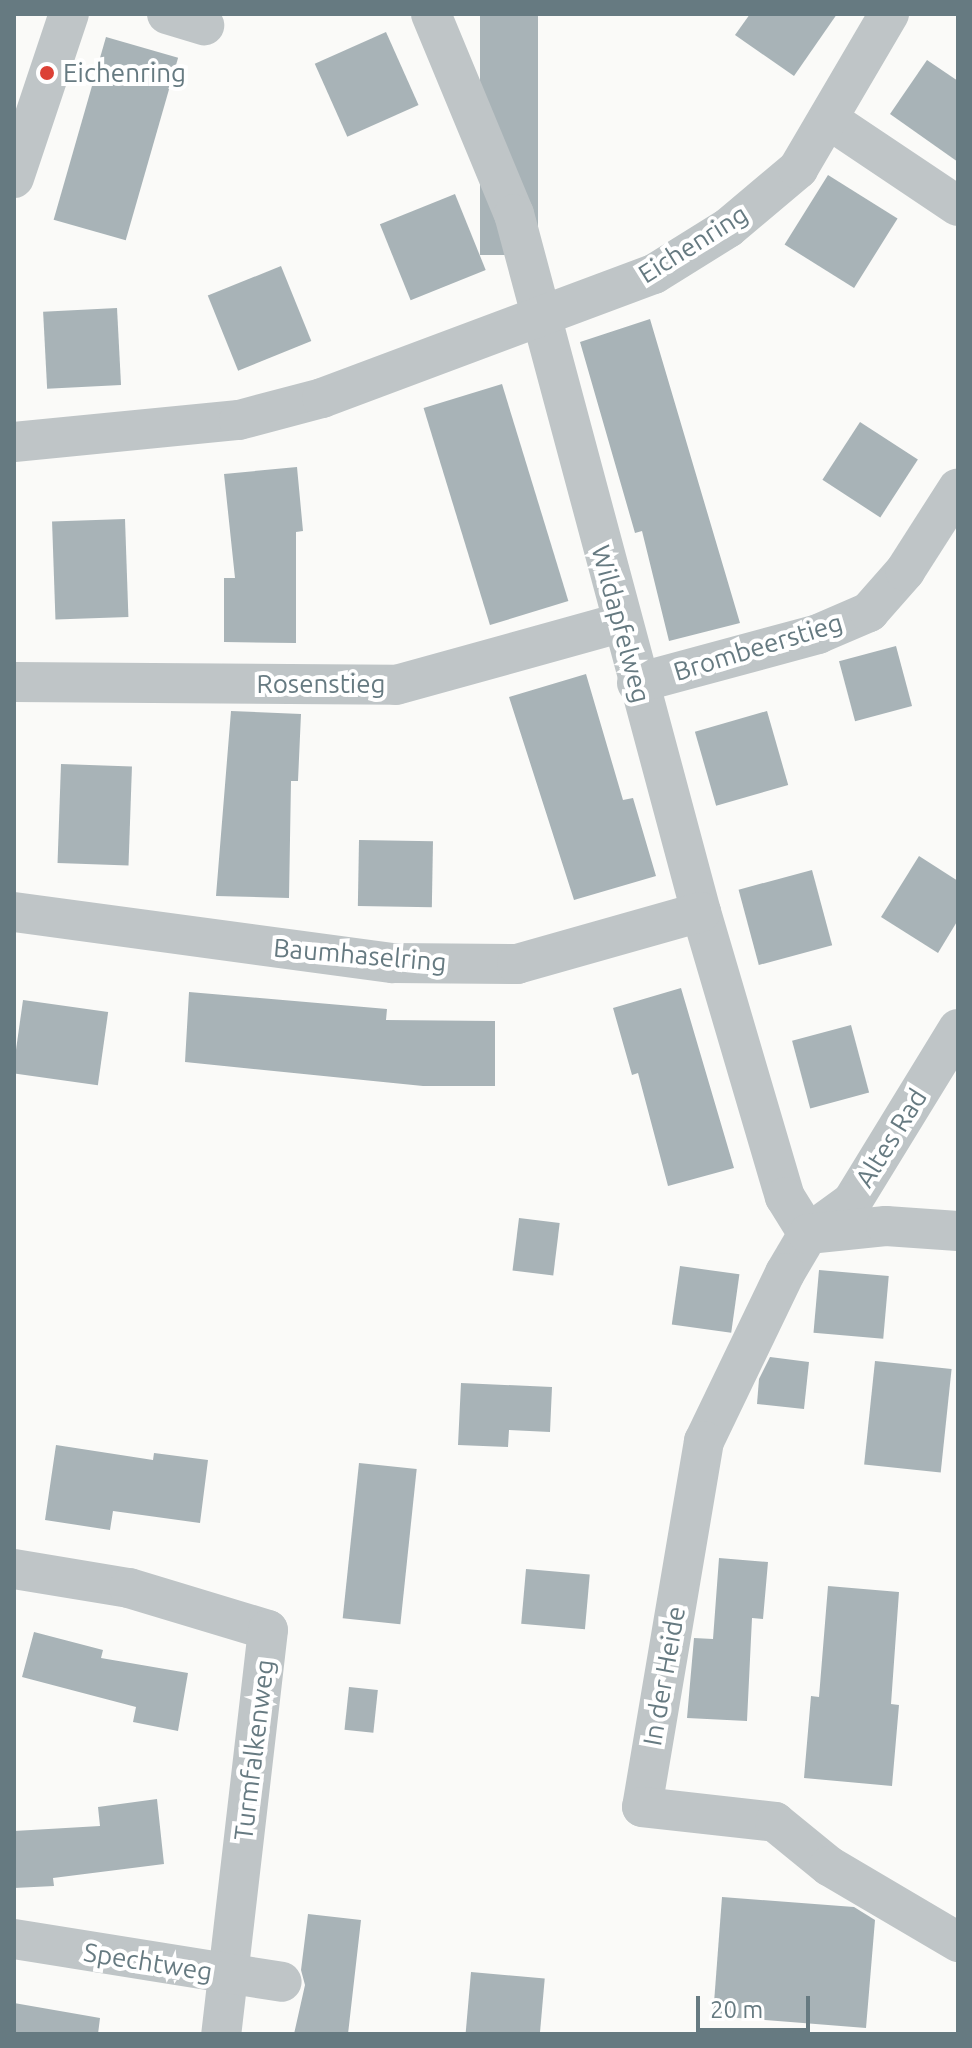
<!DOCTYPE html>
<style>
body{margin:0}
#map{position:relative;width:972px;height:2048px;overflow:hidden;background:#fafaf8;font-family:Ubuntu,sans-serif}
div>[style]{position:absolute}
.building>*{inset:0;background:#a8b3b7;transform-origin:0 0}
.minor>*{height:40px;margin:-20px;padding:0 20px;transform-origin:20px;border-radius:20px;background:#bfc5c7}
.dots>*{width:22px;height:22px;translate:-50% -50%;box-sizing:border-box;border:4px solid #fff;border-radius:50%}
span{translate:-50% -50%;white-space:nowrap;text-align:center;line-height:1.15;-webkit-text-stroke:8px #fff;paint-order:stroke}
.poi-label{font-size:26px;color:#667a81}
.left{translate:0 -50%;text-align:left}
.street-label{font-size:26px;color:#667a81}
.frame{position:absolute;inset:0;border:16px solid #667a81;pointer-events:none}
.scale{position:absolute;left:696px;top:1996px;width:114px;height:36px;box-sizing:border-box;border:4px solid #667a81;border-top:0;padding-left:10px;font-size:24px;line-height:28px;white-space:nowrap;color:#667a81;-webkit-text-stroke:6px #fff;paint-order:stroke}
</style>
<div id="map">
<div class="building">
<i style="left:480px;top:14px;width:58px;height:241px"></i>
<i style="clip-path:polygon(750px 14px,837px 14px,794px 76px,735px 35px)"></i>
<i style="left:386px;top:32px;width:80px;height:78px;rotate:66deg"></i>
<i style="left:106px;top:37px;width:75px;height:190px;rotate:16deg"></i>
<i style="clip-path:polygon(927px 60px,958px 81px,958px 162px,890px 114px)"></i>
<i style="left:828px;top:175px;width:82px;height:82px;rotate:32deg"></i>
<i style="left:455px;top:194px;width:82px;height:81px;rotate:68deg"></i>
<i style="left:281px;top:266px;width:81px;height:79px;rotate:68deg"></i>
<i style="left:117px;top:308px;width:77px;height:74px;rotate:87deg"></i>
<i style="clip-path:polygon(650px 319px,740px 623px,669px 641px,642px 531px,635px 533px,580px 342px)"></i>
<i style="left:502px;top:384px;width:227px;height:82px;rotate:73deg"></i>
<i style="left:860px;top:422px;width:69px;height:69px;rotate:33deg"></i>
<i style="clip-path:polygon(297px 467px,303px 531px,296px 532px,296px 643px,224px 642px,224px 578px,235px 578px,224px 474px)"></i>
<i style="left:125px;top:519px;width:98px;height:73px;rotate:88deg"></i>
<i style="left:896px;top:646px;width:62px;height:59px;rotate:75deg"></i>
<i style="clip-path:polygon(586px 674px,623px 800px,633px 798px,656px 876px,574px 900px,509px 697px)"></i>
<i style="clip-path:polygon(231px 711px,301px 714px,298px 781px,291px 781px,289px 898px,216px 896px)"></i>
<i style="left:767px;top:711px;width:77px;height:75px;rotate:74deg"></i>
<i style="left:61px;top:764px;width:71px;height:99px;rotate:2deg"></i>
<i style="left:359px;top:840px;width:74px;height:66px;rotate:1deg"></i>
<i style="clip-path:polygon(919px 856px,958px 881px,958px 920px,938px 953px,881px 917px)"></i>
<i style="left:812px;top:870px;width:78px;height:76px;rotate:75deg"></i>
<i style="clip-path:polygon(681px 988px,734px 1168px,668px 1186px,638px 1073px,632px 1075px,613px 1008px)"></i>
<i style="clip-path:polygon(189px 992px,387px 1009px,386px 1020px,495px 1021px,495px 1086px,423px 1086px,185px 1062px)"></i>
<i style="left:23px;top:1000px;width:86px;height:74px;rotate:8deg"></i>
<i style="left:851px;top:1025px;width:70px;height:61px;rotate:75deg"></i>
<i style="left:519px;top:1218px;width:41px;height:53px;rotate:7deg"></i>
<i style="left:680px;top:1266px;width:60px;height:59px;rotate:8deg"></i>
<i style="left:819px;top:1270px;width:70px;height:63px;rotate:5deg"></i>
<i style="clip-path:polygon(770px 1357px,809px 1362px,804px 1409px,757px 1404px,759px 1379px)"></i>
<i style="left:875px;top:1361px;width:77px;height:104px;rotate:6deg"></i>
<i style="clip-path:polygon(461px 1383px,552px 1387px,550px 1432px,509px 1430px,508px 1447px,458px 1445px)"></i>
<i style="clip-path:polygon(56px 1445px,153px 1460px,154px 1453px,208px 1460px,200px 1523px,113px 1511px,110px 1530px,45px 1520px)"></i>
<i style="left:359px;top:1463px;width:58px;height:156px;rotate:6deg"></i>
<i style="clip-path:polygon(719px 1558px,768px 1562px,763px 1619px,752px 1618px,747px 1721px,687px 1718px,694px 1638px,713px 1639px)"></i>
<i style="left:526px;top:1569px;width:64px;height:55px;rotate:5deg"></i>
<i style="clip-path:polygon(828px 1586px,899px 1592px,891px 1704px,899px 1705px,892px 1786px,804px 1778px,811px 1696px,819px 1697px)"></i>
<i style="clip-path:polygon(34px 1632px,103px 1650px,101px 1658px,188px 1673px,178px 1731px,133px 1722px,136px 1707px,22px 1677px)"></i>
<i style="left:349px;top:1687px;width:29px;height:43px;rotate:6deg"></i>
<i style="clip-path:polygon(157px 1799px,164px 1864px,53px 1878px,54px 1886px,14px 1888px,14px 1831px,100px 1826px,98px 1807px)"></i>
<i style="clip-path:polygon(722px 1897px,854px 1907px,875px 1920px,866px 2028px,713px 2016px)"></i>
<i style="clip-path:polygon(308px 1914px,361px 1920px,348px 2034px,294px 2034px,305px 1985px,301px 1970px)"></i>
<i style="left:471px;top:1972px;width:74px;height:62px;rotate:5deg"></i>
<i style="clip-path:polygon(14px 2003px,100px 2018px,98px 2034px,14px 2034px)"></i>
</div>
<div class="minor">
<i style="left:167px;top:14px;width:39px;rotate:17deg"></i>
<i style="left:431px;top:14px;width:217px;rotate:67.5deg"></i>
<i style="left:514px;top:214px;width:723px;rotate:75deg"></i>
<i style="left:701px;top:912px;width:297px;rotate:73.6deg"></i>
<i style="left:785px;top:1197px;width:44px;rotate:58.1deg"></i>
<i style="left:828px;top:119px;width:156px;rotate:33.8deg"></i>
<i style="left:14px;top:178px;width:173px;rotate:-71.5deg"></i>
<i style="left:14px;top:442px;width:226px;rotate:-5.6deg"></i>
<i style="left:239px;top:420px;width:86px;rotate:-14.8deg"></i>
<i style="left:322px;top:398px;width:354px;rotate:-20.5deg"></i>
<i style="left:654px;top:274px;width:87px;rotate:-31.9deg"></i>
<i style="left:728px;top:228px;width:92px;rotate:-40.1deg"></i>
<i style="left:798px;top:169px;width:180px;rotate:-59.6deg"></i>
<i style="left:14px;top:682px;width:382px;rotate:0.4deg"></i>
<i style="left:396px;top:685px;width:232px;rotate:-15.5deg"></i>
<i style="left:637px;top:683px;width:188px;rotate:-15.1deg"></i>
<i style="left:818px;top:634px;width:56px;rotate:-23.3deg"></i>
<i style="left:869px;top:612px;width:55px;rotate:-48.7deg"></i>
<i style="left:905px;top:571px;width:98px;rotate:-57.4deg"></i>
<i style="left:14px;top:912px;width:382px;rotate:7.7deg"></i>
<i style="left:393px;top:963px;width:124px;rotate:0.5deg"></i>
<i style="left:517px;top:964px;width:191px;rotate:-15.8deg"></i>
<i style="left:958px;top:1029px;width:203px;rotate:121.5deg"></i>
<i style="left:852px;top:1202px;width:54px;rotate:144deg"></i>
<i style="left:808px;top:1234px;width:45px;rotate:120.5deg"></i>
<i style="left:785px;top:1273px;width:187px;rotate:115.7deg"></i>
<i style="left:704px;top:1441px;width:371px;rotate:99.6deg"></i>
<i style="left:642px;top:1807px;width:134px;rotate:6.4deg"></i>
<i style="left:775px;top:1822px;width:70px;rotate:39.2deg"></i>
<i style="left:829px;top:1866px;width:150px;rotate:30.5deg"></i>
<i style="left:808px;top:1234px;width:78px;rotate:-5.9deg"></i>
<i style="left:886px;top:1226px;width:72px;rotate:4deg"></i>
<i style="left:14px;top:1569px;width:117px;rotate:9.4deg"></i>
<i style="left:129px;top:1588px;width:145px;rotate:16.8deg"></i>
<i style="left:268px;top:1630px;width:407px;rotate:96.6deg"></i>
<i style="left:14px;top:1939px;width:271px;rotate:9.1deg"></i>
</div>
<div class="dots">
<i style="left:47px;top:73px;background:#dc4136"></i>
</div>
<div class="poi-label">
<span class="left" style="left:63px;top:73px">Eichenring</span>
</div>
<div class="street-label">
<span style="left:693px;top:244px;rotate:-32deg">Eichenring</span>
<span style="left:621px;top:624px;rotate:75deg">Wildapfelweg</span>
<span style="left:758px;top:647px;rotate:-17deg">Brombeerstieg</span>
<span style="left:321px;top:684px">Rosenstieg</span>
<span style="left:360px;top:955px;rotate:5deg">Baumhaselring</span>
<span style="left:891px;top:1138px;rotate:-58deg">Altes Rad</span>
<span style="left:664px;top:1676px;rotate:-80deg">In der Heide</span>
<span style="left:254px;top:1750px;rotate:-83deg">Turmfalkenweg</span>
<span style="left:148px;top:1962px;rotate:9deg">Spechtweg</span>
</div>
<div class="frame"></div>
<div class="scale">20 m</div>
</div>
